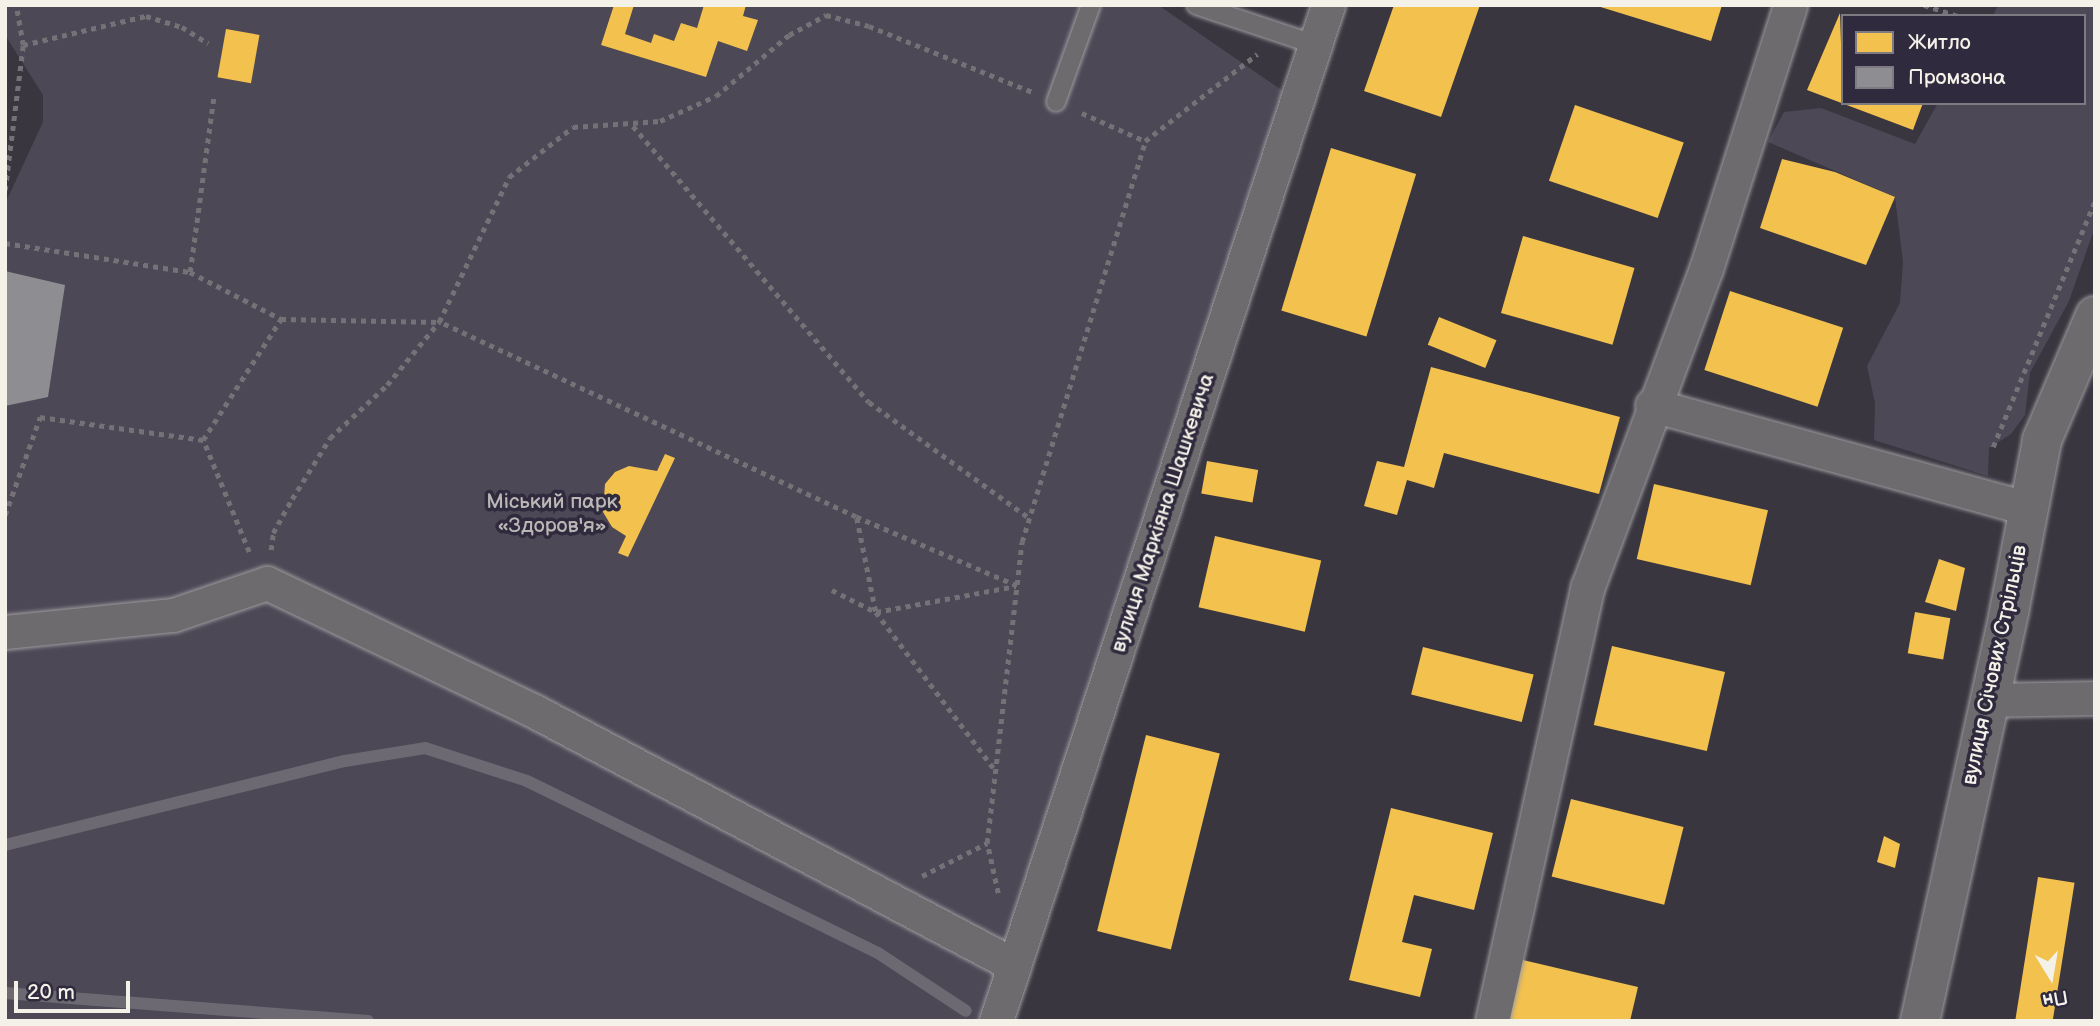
<!DOCTYPE html>
<meta charset="utf-8">
<style>
body{margin:0}
#map{position:relative;width:2100px;height:1026px;overflow:hidden;background:#393640;font-family:"Balsamiq Sans",sans-serif}
div>[style]{position:absolute}
.green>*{inset:0;background:#4d4856}
.homes>*{inset:0;background:#f2c14e;transform-origin:0 0}
.industry>*{inset:0;background:#8d8d92}
.stream>*{height:12px;margin:-6px;padding:0 6px;transform-origin:6px;border-radius:6px;background:#6d6972}
.path>*{height:4.5px;margin-top:-2.25px;transform-origin:0;background:repeating-linear-gradient(90deg,#747276 0 5px,transparent 0 10px)}
.roads{filter:drop-shadow(0 0 2px #9e9c9f) drop-shadow(0 0 2px #9e9c9f)}
.service>*{height:18px;margin:-9px;padding:0 9px;transform-origin:9px;border-radius:9px;background:#6d6b6d}
.minor>*{height:33px;margin:-16.5px;padding:0 16.5px;transform-origin:16.5px;border-radius:16.5px;background:#6d6b6d}
.tertiary>*{height:38px;margin:-19px;padding:0 19px;transform-origin:19px;border-radius:19px;background:#6d6b6d}
span{translate:-50% -50%;white-space:nowrap;text-align:center;line-height:1.15;-webkit-text-stroke:7px #2f2a3d;paint-order:stroke}
.park-label{font-size:21px;color:#bbb7b6}
.street-label{font-size:21px;color:#f4f1e8}
.frame{position:absolute;inset:0;border:7px solid #f4f1e8;pointer-events:none}
.legend{position:absolute;left:1841px;top:14px;width:245px;height:91px;box-sizing:border-box;background:#2f2a3d;border:2px solid #7e7a81;margin:0;padding:9px 12px;list-style:none;font-size:21px;color:#f4f1e8}
.legend li{display:flex;align-items:center;gap:14px;height:35px}
.legend b{width:35px;border:2px solid #7e7a81}
.north{position:absolute;left:2016px;top:942px;width:70px;height:70px;-webkit-text-stroke:5px #2f2a3d;paint-order:stroke;rotate:169deg;font-size:19px;font-weight:700;line-height:28px;text-align:center;color:#f4f1e8}
.north::after{content:'';display:block;margin:auto;width:24px;height:32px;background:#f4f1e8;clip-path:polygon(50% 0,100% 100%,50% 72%,0 100%)}
.scale{position:absolute;left:14px;top:981px;width:116px;height:32px;box-sizing:border-box;border:4px solid #f4f1e8;border-top:0;padding-left:9px;font-size:21px;line-height:24px;white-space:nowrap;color:#f4f1e8;-webkit-text-stroke:5px #2f2a3d;paint-order:stroke}
</style>
<div id="map">
<div class="green">
<i style="clip-path:polygon(5px 5px,1158px 5px,1299px 102px,996px 1021px,5px 1021px,5px 204px,43px 122px,43px 95px,5px 35px)"></i>
<i style="clip-path:polygon(1998px 5px,2095px 5px,2095px 227px,2069px 301px,2030px 373px,2025px 415px,2011px 434px,1989px 448px,1988px 476px,1874px 440px,1875px 403px,1867px 366px,1900px 303px,1903px 262px,1895px 197px,1768px 142px,1784px 112px,1821px 108px,1915px 144px,1938px 103px,2084px 103px,2084px 16px,1993px 16px)"></i>
</div>
<div class="homes">
<i style="clip-path:polygon(614px 5px,634px 5px,625px 34px,651px 43px,654px 34px,674px 41px,681px 23px,697px 28px,704px 5px,746px 5px,743px 16px,758px 20px,747px 51px,718px 41px,706px 77px,601px 45px)"></i>
<i style="clip-path:polygon(1394px 5px,1480px 5px,1441px 117px,1364px 91px)"></i>
<i style="clip-path:polygon(1594px 5px,1722px 5px,1711px 41px)"></i>
<i style="clip-path:polygon(1840px 13px,1843px 103px,1923px 103px,1913px 130px,1807px 90px)"></i>
<i style="left:226px;top:29px;width:34px;height:49px;rotate:10deg"></i>
<i style="left:1575px;top:105px;width:115px;height:80px;rotate:19deg"></i>
<i style="left:1331px;top:148px;width:89px;height:170px;rotate:17deg"></i>
<i style="clip-path:polygon(1782px 159px,1835px 172px,1895px 197px,1866px 265px,1760px 228px)"></i>
<i style="left:1523px;top:236px;width:116px;height:80px;rotate:16deg"></i>
<i style="left:1730px;top:291px;width:119px;height:83px;rotate:18deg"></i>
<i style="left:1439px;top:317px;width:62px;height:30px;rotate:22deg"></i>
<i style="clip-path:polygon(1431px 367px,1620px 417px,1599px 494px,1444px 453px,1434px 488px,1407px 480px,1397px 515px,1364px 506px,1377px 461px,1404px 467px)"></i>
<i style="clip-path:polygon(665px 454px,675px 458px,628px 557px,618px 553px,626px 536px,612px 527px,603px 512px,605px 484px,615px 472px,629px 466px,657px 471px)"></i>
<i style="left:1207px;top:461px;width:52px;height:33px;rotate:10deg"></i>
<i style="left:1654px;top:484px;width:117px;height:77px;rotate:13deg"></i>
<i style="left:1215px;top:536px;width:109px;height:73px;rotate:13deg"></i>
<i style="clip-path:polygon(1939px 559px,1965px 568px,1956px 611px,1925px 602px)"></i>
<i style="left:1915px;top:612px;width:36px;height:42px;rotate:10deg"></i>
<i style="left:1612px;top:646px;width:116px;height:81px;rotate:13deg"></i>
<i style="left:1423px;top:647px;width:114px;height:49px;rotate:14deg"></i>
<i style="left:1146px;top:735px;width:76px;height:202px;rotate:14deg"></i>
<i style="left:1571px;top:799px;width:116px;height:80px;rotate:14deg"></i>
<i style="clip-path:polygon(1391px 808px,1493px 833px,1474px 910px,1414px 895px,1402px 942px,1432px 949px,1420px 997px,1349px 980px)"></i>
<i style="clip-path:polygon(1884px 836px,1900px 844px,1895px 868px,1877px 862px)"></i>
<i style="left:2038px;top:877px;width:37px;height:147px;rotate:9deg"></i>
<i style="clip-path:polygon(1519px 959px,1638px 987px,1630px 1021px,1504px 1021px)"></i>
</div>
<div class="industry">
<i style="clip-path:polygon(5px 271px,65px 285px,48px 397px,5px 406px)"></i>
</div>
<div class="stream">
<i style="left:5px;top:845px;width:350px;rotate:-13.9deg"></i>
<i style="left:345px;top:761px;width:81px;rotate:-9.2deg"></i>
<i style="left:425px;top:748px;width:107px;rotate:17.9deg"></i>
<i style="left:527px;top:781px;width:391px;rotate:26.1deg"></i>
<i style="left:878px;top:953px;width:105px;rotate:33.4deg"></i>
<i style="left:5px;top:993px;width:364px;rotate:4.4deg"></i>
</div>
<div class="path">
<i style="left:1924px;top:5px;width:35px;rotate:18deg"></i>
<i style="left:23px;top:45px;width:126px;rotate:-13.3deg"></i>
<i style="left:146px;top:16px;width:38px;rotate:17deg"></i>
<i style="left:182px;top:27px;width:31px;rotate:32deg"></i>
<i style="left:1082px;top:113px;width:69px;rotate:24deg"></i>
<i style="left:633px;top:126px;width:363px;rotate:49.5deg"></i>
<i style="left:869px;top:402px;width:198px;rotate:35.9deg"></i>
<i style="left:5px;top:190px;width:146px;rotate:-82.9deg"></i>
<i style="left:23px;top:45px;width:41px;rotate:-99.9deg"></i>
<i style="left:5px;top:243px;width:187px;rotate:8.9deg"></i>
<i style="left:190px;top:272px;width:102px;rotate:27.3deg"></i>
<i style="left:281px;top:319px;width:158px;rotate:1.1deg"></i>
<i style="left:190px;top:272px;width:179px;rotate:-82.3deg"></i>
<i style="left:1993px;top:447px;width:266px;rotate:-67.5deg"></i>
<i style="left:5px;top:515px;width:104px;rotate:-70.3deg"></i>
<i style="left:40px;top:417px;width:165px;rotate:8deg"></i>
<i style="left:857px;top:518px;width:96px;rotate:78.6deg"></i>
<i style="left:876px;top:612px;width:198px;rotate:53deg"></i>
<i style="left:271px;top:550px;width:17px;rotate:-83deg"></i>
<i style="left:273px;top:533px;width:39px;rotate:-61deg"></i>
<i style="left:292px;top:499px;width:72px;rotate:-58.1deg"></i>
<i style="left:330px;top:438px;width:78px;rotate:-42.9deg"></i>
<i style="left:387px;top:385px;width:82px;rotate:-50.5deg"></i>
<i style="left:249px;top:552px;width:121px;rotate:-112.3deg"></i>
<i style="left:203px;top:440px;width:144px;rotate:-57.2deg"></i>
<i style="left:1017px;top:586px;width:175px;rotate:-156.8deg"></i>
<i style="left:856px;top:517px;width:460px;rotate:-154.9deg"></i>
<i style="left:439px;top:322px;width:161px;rotate:-64.2deg"></i>
<i style="left:509px;top:177px;width:81px;rotate:-38deg"></i>
<i style="left:573px;top:127px;width:87px;rotate:-3.9deg"></i>
<i style="left:660px;top:121px;width:61px;rotate:-24.1deg"></i>
<i style="left:716px;top:96px;width:95px;rotate:-39.9deg"></i>
<i style="left:789px;top:35px;width:42px;rotate:-28.4deg"></i>
<i style="left:826px;top:15px;width:44px;rotate:14.3deg"></i>
<i style="left:869px;top:26px;width:176px;rotate:22deg"></i>
<i style="left:832px;top:590px;width:49px;rotate:26.6deg"></i>
<i style="left:876px;top:612px;width:142px;rotate:-10.5deg"></i>
<i style="left:922px;top:876px;width:73px;rotate:-26.9deg"></i>
<i style="left:998px;top:893px;width:51px;rotate:-102.4deg"></i>
<i style="left:987px;top:843px;width:303px;rotate:-83.4deg"></i>
<i style="left:1022px;top:542px;width:419px;rotate:-72.9deg"></i>
<i style="left:1145px;top:141px;width:142px;rotate:-37.8deg"></i>
</div>
<div class="roads">
<div class="service">
<i style="left:1196px;top:5px;width:126px;rotate:18.4deg"></i>
<i style="left:1056px;top:102px;width:103px;rotate:-70.2deg"></i>
</div>
<div class="minor">
<i style="left:1652px;top:405px;width:389px;rotate:15.4deg"></i>
<i style="left:5px;top:632px;width:169px;rotate:-5.8deg"></i>
<i style="left:173px;top:615px;width:99px;rotate:-18.8deg"></i>
<i style="left:267px;top:583px;width:298px;rotate:25.6deg"></i>
<i style="left:536px;top:712px;width:541px;rotate:27.89deg"></i>
<i style="left:1988px;top:700px;width:107px;rotate:-1.1deg"></i>
<i style="left:996px;top:1021px;width:1069px;rotate:-71.9deg"></i>
<i style="left:1492px;top:1021px;width:445px;rotate:-77.6deg"></i>
<i style="left:1588px;top:586px;width:338px;rotate:-69.6deg"></i>
<i style="left:1706px;top:269px;width:277px;rotate:-72.3deg"></i>
</div>
<div class="tertiary">
<i style="left:1920px;top:1021px;width:419px;rotate:-77.7deg"></i>
<i style="left:2009px;top:612px;width:175px;rotate:-79.1deg"></i>
<i style="left:2042px;top:440px;width:135px;rotate:-66.9deg"></i>
</div>
</div>
<div class="park-label">
<span style="left:552px;top:514px">Міський парк<br>«Здоров'я»</span>
</div>
<div class="street-label">
<span style="left:1163px;top:513px;rotate:-72deg">вулиця Маркіяна Шашкевича</span>
<span style="left:1995px;top:665px;rotate:-78deg">вулиця Січових Стрільців</span>
</div>
<div class="frame"></div>
<ul class="legend">
<li><b style="height:19px;background:#f2c14e"></b>Житло</li>
<li><b style="height:19px;background:#8d8d92"></b>Промзона</li>
</ul>
<div class="north">Пн</div>
<div class="scale">20 m</div>
</div>
